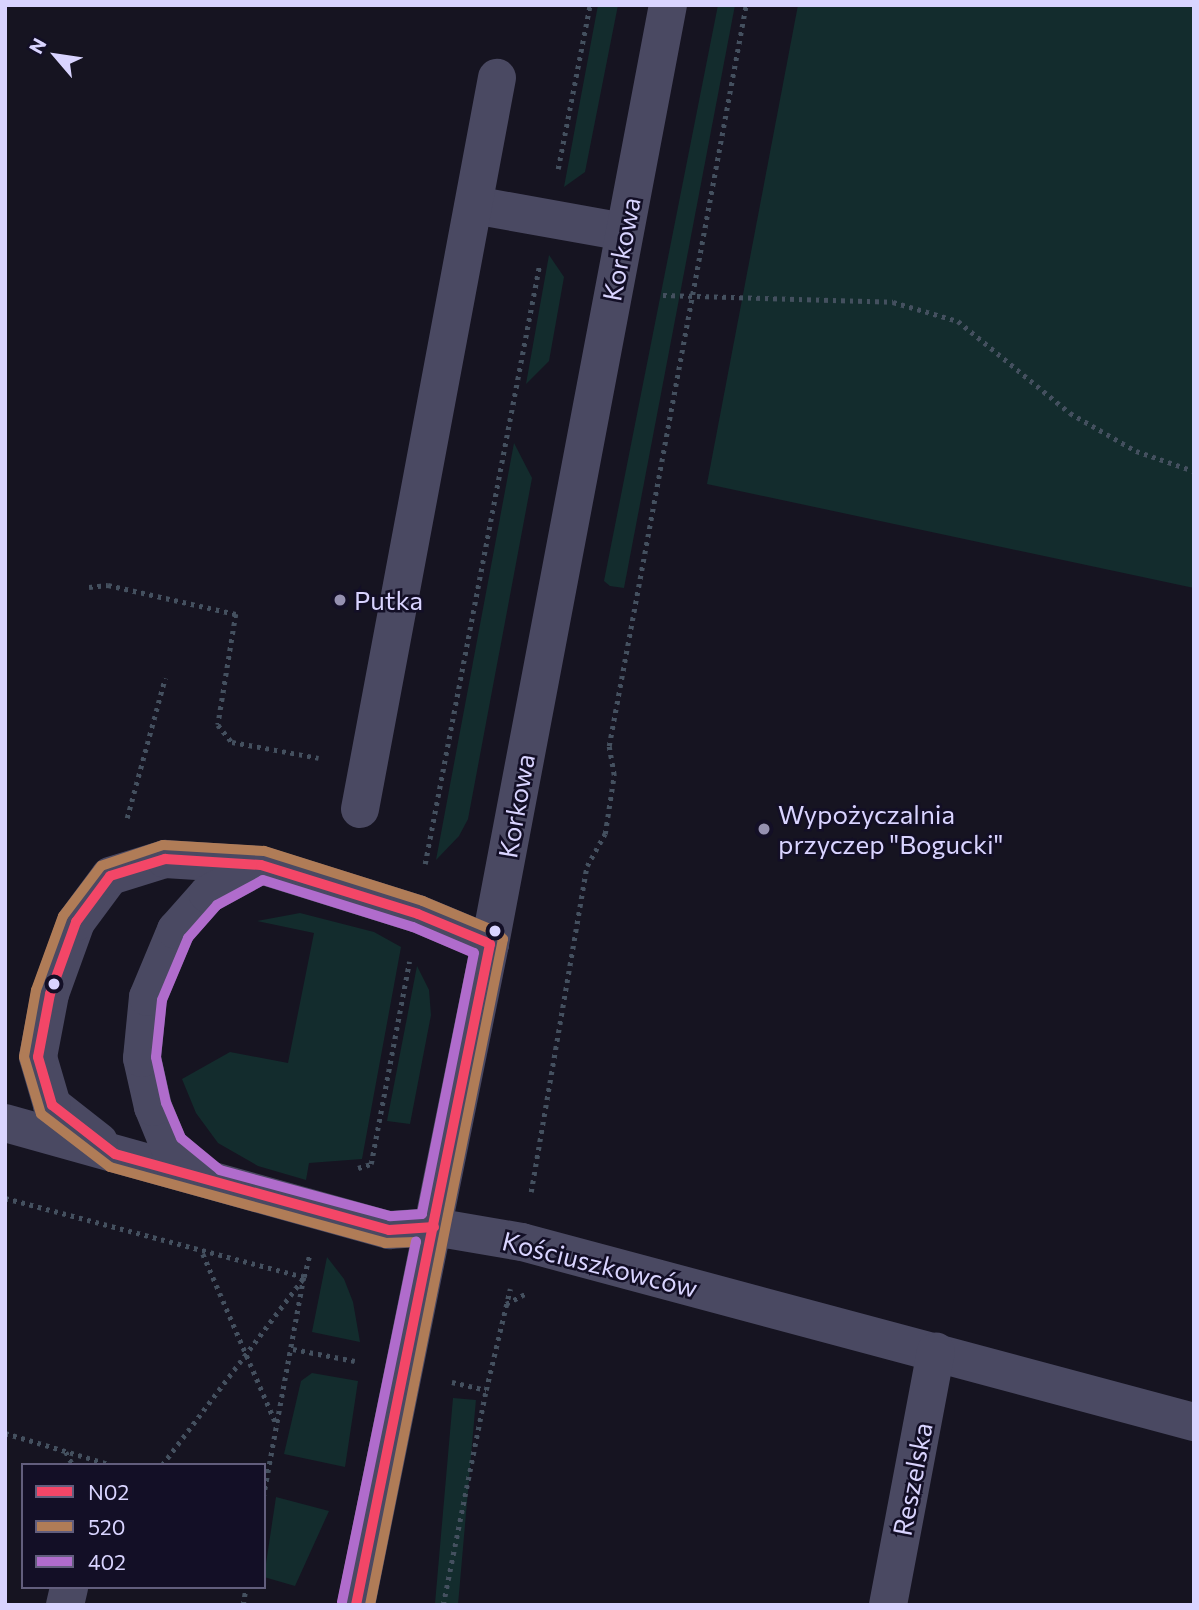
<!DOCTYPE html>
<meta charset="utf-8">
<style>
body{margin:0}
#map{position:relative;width:1199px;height:1610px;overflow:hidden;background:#161421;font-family:Commissioner,sans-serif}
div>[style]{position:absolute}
.green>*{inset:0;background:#132c2d;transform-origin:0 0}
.path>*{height:4.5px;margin-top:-2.25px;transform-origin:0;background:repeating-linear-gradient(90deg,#44505f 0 3.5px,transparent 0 8.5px)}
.minor>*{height:38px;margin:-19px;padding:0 19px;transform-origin:19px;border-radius:19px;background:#4a4962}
.bus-1>*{height:10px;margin:-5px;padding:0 5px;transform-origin:5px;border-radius:5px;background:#f34667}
.bus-2>*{height:10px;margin:-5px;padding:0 5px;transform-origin:5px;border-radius:5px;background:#b07c57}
.bus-3>*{height:10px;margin:-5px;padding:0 5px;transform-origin:5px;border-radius:5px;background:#b06ccc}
.dots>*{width:19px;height:19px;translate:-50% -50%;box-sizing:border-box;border:4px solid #130f26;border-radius:50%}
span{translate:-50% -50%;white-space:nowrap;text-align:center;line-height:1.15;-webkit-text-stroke:5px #130f26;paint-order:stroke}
.street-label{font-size:26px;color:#d9d4ff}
.poi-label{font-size:26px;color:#d9d4ff}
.left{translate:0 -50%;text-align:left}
.frame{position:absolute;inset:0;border:7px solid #d9d4ff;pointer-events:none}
.legend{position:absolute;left:21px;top:1463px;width:245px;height:126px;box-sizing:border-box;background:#130f26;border:2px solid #625e7d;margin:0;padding:9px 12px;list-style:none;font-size:21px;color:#d9d4ff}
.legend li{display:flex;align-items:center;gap:14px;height:35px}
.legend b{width:35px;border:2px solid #625e7d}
.north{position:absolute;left:21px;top:21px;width:70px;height:70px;-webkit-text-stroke:5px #130f26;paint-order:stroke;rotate:299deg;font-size:19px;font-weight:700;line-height:28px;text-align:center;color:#d9d4ff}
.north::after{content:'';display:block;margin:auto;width:24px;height:32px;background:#d9d4ff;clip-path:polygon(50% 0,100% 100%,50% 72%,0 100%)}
</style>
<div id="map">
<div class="green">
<i style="clip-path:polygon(598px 5px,618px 5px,585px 172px,564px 187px)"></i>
<i style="clip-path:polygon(718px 5px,735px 5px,624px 588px,610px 586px,604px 581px)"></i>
<i style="clip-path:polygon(798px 5px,1194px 5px,1194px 588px,707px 484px)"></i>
<i style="clip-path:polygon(549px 255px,564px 277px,549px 361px,526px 384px)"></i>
<i style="clip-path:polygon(514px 443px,532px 478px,468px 819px,459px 836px,436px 860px)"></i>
<i style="clip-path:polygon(300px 913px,374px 932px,401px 947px,362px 1159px,309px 1163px,306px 1180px,258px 1166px,218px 1143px,196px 1113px,182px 1079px,230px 1052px,288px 1063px,314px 933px,257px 921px)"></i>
<i style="clip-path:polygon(417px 966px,429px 990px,431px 1015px,410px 1124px,387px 1121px)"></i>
<i style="clip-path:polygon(327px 1257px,344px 1279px,353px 1302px,360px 1342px,312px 1332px)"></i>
<i style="clip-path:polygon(312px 1373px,358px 1381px,345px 1467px,284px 1454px,301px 1381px)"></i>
<i style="left:453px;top:1398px;width:23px;height:212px;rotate:5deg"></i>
<i style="clip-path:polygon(276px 1497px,329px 1511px,295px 1586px,264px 1577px)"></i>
</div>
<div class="path">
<i style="left:558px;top:169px;width:167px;rotate:-79deg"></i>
<i style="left:663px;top:295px;width:230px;rotate:1.7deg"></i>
<i style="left:893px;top:302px;width:68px;rotate:16.3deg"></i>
<i style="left:958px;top:321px;width:145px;rotate:39.4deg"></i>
<i style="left:1070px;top:413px;width:76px;rotate:29.9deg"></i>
<i style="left:1136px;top:451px;width:61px;rotate:19deg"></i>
<i style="left:89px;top:587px;width:19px;rotate:-6deg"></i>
<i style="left:108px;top:585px;width:131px;rotate:12.8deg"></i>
<i style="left:236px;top:614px;width:112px;rotate:99.2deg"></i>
<i style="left:218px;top:725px;width:22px;rotate:51deg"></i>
<i style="left:232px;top:742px;width:88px;rotate:10.4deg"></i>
<i style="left:127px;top:818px;width:145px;rotate:-74.8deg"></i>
<i style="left:425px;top:864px;width:608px;rotate:-79.19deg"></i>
<i style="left:358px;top:1168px;width:14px;rotate:-17deg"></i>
<i style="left:371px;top:1164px;width:206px;rotate:-79.3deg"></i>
<i style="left:531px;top:1192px;width:331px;rotate:-80.3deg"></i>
<i style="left:587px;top:866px;width:37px;rotate:-61deg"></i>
<i style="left:605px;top:834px;width:60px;rotate:-81.3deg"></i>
<i style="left:614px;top:775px;width:29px;rotate:-100deg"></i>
<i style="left:609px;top:746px;width:754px;rotate:-79.53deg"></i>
<i style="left:5px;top:1198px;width:309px;rotate:14.8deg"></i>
<i style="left:304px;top:1277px;width:222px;rotate:100.4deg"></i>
<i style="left:203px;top:1254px;width:187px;rotate:66.7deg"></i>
<i style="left:506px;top:1304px;width:21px;rotate:-28deg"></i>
<i style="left:293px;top:1349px;width:63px;rotate:11deg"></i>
<i style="left:452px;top:1382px;width:35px;rotate:13deg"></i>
<i style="left:486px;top:1390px;width:104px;rotate:-76.6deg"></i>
<i style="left:5px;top:1433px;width:112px;rotate:16.7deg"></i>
<i style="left:66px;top:1452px;width:15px;rotate:62deg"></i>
<i style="left:162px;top:1465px;width:236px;rotate:-52.9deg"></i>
<i style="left:304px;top:1277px;width:21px;rotate:-76deg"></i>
<i style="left:243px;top:1605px;width:18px;rotate:-81deg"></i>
<i style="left:443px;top:1605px;width:219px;rotate:-78.7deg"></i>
</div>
<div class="minor">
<i style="left:474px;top:205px;width:152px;rotate:10.2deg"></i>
<i style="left:360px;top:809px;width:744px;rotate:-79.39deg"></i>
<i style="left:5px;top:1123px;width:399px;rotate:15.6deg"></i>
<i style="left:389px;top:1230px;width:45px;rotate:-3.8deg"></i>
<i style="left:434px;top:1227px;width:89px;rotate:9.7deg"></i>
<i style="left:522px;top:1242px;width:696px;rotate:15deg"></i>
<i style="left:99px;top:1142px;width:60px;rotate:-141.8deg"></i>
<i style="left:52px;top:1105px;width:50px;rotate:-106.3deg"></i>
<i style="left:38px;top:1057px;width:64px;rotate:-79.2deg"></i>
<i style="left:50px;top:994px;width:77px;rotate:-70.1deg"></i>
<i style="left:76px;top:922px;width:57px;rotate:-53.5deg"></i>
<i style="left:110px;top:876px;width:58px;rotate:-17.2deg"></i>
<i style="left:165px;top:859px;width:96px;rotate:3.6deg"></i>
<i style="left:261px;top:865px;width:164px;rotate:17.3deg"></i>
<i style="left:418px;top:914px;width:78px;rotate:22.6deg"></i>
<i style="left:206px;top:1178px;width:49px;rotate:-139.1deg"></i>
<i style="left:169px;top:1146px;width:42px;rotate:-112.3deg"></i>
<i style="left:153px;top:1107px;width:50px;rotate:-102.7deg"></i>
<i style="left:142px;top:1058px;width:61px;rotate:-84.4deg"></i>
<i style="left:148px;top:997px;width:73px;rotate:-67.3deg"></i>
<i style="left:176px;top:930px;width:48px;rotate:-48.4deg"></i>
<i style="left:208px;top:894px;width:60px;rotate:-28.7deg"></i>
<i style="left:65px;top:1605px;width:18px;rotate:-77deg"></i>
<i style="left:356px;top:1605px;width:674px;rotate:-78.54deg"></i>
<i style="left:490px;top:944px;width:956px;rotate:-79.27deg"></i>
<i style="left:888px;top:1605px;width:258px;rotate:-79.3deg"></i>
</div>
<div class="bus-1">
<i style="left:434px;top:1227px;width:45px;rotate:176.2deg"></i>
<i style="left:389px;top:1230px;width:284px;rotate:-164.5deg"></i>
<i style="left:115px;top:1154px;width:80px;rotate:-142.1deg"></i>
<i style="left:52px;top:1105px;width:50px;rotate:-106.3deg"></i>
<i style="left:38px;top:1057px;width:64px;rotate:-79.2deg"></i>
<i style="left:50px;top:994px;width:77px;rotate:-70.1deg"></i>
<i style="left:76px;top:922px;width:57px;rotate:-53.5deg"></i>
<i style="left:110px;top:876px;width:58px;rotate:-17.2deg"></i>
<i style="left:165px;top:859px;width:96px;rotate:3.6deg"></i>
<i style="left:261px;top:865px;width:164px;rotate:17.3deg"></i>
<i style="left:418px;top:914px;width:78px;rotate:22.6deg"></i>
<i style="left:356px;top:1605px;width:674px;rotate:-78.54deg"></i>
</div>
<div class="bus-2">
<i style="left:370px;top:1605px;width:679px;rotate:-78.71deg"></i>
<i style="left:503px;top:939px;width:11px;rotate:-135deg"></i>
<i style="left:495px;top:931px;width:78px;rotate:-157.4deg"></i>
<i style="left:423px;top:901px;width:167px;rotate:-162.5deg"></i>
<i style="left:264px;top:851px;width:101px;rotate:-176.6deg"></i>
<i style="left:163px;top:845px;width:65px;rotate:161.3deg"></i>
<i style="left:101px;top:866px;width:63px;rotate:127.2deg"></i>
<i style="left:63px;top:916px;width:79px;rotate:110deg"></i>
<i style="left:36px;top:990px;width:68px;rotate:100.2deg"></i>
<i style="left:24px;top:1057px;width:59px;rotate:73.4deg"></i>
<i style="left:41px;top:1114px;width:87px;rotate:37.5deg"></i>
<i style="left:110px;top:1167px;width:285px;rotate:15.4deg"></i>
<i style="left:385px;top:1243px;width:31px;rotate:-2deg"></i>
</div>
<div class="bus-3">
<i style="left:263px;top:880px;width:157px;rotate:17.4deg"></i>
<i style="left:413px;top:927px;width:66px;rotate:23.1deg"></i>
<i style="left:474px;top:953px;width:266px;rotate:101.3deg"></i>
<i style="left:422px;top:1214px;width:32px;rotate:176deg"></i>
<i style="left:390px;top:1216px;width:176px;rotate:-164.9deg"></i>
<i style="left:220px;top:1170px;width:50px;rotate:-140.6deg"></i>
<i style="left:181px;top:1138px;width:38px;rotate:-113deg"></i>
<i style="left:166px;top:1103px;width:47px;rotate:-102.3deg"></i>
<i style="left:156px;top:1057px;width:57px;rotate:-84deg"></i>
<i style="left:162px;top:1000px;width:67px;rotate:-67.2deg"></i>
<i style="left:188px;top:938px;width:44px;rotate:-48.7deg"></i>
<i style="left:217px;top:905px;width:52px;rotate:-28.5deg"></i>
<i style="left:342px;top:1602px;width:368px;rotate:-78.4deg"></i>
</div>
<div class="dots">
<i style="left:340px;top:600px;background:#9591b1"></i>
<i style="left:764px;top:829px;background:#9591b1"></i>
<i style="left:495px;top:931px;background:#d9d4ff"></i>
<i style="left:54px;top:984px;background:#d9d4ff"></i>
</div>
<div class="street-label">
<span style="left:621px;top:249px;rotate:-79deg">Korkowa</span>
<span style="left:516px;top:806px;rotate:-80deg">Korkowa</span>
<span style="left:600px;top:1264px;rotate:14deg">Kościuszkowców</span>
<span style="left:912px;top:1479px;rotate:-79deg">Reszelska</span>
</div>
<div class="poi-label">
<span class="left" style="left:354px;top:600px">Putka</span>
<span class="left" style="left:778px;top:829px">Wypożyczalnia<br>przyczep "Bogucki"</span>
</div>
<div class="frame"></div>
<ul class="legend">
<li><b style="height:9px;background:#f34667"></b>N02</li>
<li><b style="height:9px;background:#b07c57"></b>520</li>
<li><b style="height:9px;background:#b06ccc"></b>402</li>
</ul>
<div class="north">N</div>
</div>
